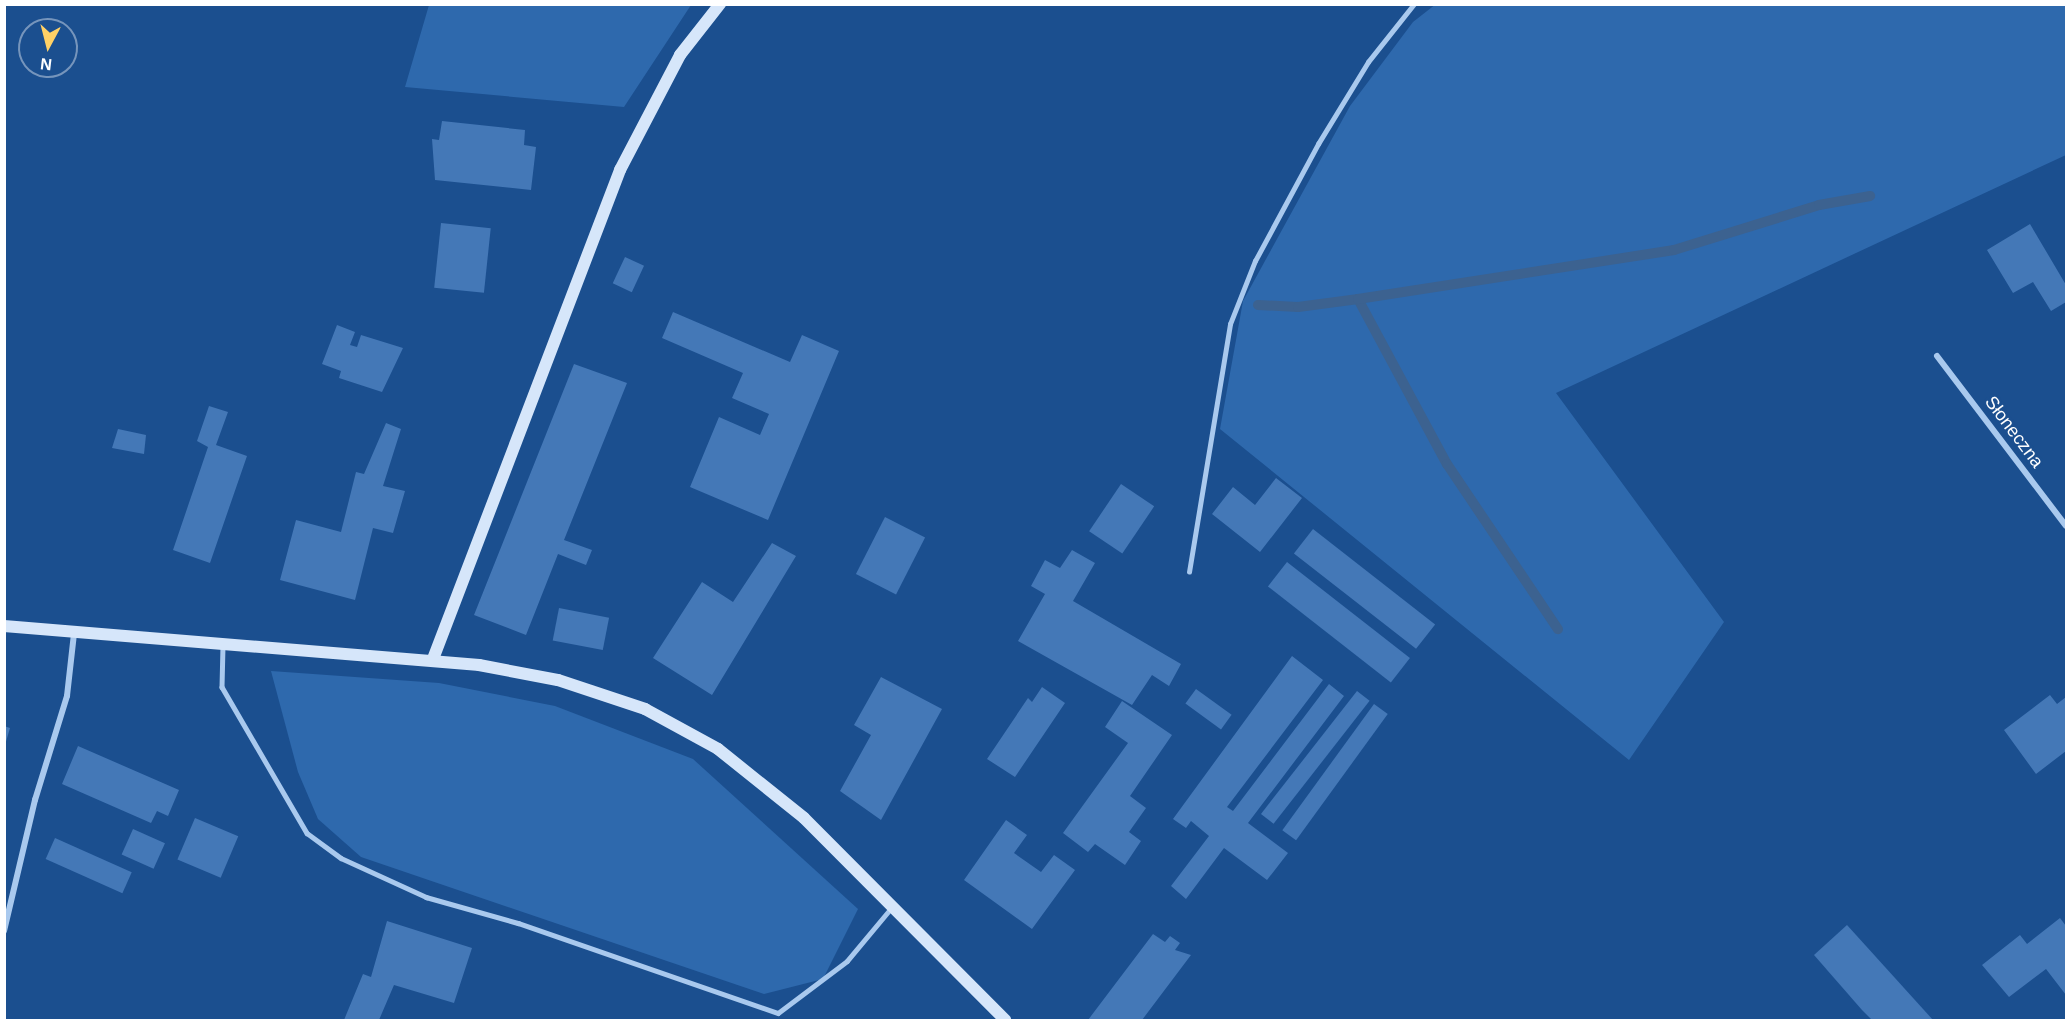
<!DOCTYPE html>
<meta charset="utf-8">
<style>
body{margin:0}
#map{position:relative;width:2071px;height:1025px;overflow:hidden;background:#1b4f8f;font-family:Arial,sans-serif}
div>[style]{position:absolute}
.green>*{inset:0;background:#2e69ad}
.stream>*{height:10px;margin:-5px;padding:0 5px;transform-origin:5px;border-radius:5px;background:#3c6290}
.building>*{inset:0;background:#4478b7;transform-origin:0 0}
.lane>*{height:4.5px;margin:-2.25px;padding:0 2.25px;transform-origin:2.25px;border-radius:2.25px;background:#a9c9ee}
.street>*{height:6px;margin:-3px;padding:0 3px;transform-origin:3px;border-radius:3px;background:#a9c9ee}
.secondary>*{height:12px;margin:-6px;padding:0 6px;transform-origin:6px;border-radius:6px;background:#d6e6fa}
span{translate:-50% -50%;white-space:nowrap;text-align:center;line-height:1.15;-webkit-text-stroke:5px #1b4f8f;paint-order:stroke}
.street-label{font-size:18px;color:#fff}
.frame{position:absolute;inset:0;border:6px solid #fff;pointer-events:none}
.north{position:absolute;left:18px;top:18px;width:60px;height:60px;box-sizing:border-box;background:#1b4f8f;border:2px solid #7695bc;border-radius:50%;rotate:187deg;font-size:16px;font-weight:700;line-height:24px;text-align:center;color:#fff}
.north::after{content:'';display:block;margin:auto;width:21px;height:27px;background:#ffd166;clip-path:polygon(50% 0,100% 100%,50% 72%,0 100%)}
</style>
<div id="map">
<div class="green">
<i style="clip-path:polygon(1436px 4px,2066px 5px,2066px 155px,1556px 393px,1724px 622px,1629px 760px,1220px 429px,1243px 301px,1350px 106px,1413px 22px)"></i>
<i style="clip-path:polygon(429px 5px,429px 4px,691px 5px,624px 107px,405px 87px)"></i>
<i style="clip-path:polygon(271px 671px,439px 683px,555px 706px,693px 759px,858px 909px,823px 979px,764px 994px,361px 857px,318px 819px,298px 772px)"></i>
</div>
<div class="stream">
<i style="left:1358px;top:299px;width:187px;rotate:61.7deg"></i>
<i style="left:1447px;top:464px;width:199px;rotate:56.1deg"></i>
<i style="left:1258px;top:305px;width:40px;rotate:2.9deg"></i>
<i style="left:1298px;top:307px;width:61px;rotate:-7.6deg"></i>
<i style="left:1358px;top:299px;width:320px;rotate:-8.8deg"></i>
<i style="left:1674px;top:250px;width:152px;rotate:-17.2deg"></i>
<i style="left:1819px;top:205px;width:52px;rotate:-10deg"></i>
</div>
<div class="building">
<i style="clip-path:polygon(442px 121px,525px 130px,524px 145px,536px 147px,531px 190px,435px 180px,432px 139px,439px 140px)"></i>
<i style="left:441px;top:223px;width:50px;height:65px;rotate:6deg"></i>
<i style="clip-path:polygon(2030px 224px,2066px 285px,2066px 302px,2051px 311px,2033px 282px,2013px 293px,1987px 250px)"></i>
<i style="left:625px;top:257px;width:21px;height:29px;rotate:25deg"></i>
<i style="clip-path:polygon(673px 312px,790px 362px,802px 335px,839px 351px,768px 520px,690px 487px,719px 417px,760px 435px,769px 414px,732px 398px,743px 373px,662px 338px)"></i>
<i style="clip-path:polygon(337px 325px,355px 332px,350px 345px,357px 347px,361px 335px,403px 348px,382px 392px,339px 378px,341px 371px,322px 364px)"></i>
<i style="clip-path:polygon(574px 364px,627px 383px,564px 540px,592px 550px,586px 565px,558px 554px,526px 635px,474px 615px)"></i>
<i style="clip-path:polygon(209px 406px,228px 412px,216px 445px,247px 456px,210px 563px,173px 550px,208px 447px,197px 441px)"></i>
<i style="clip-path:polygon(386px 423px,401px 429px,383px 486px,405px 491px,393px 533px,373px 528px,355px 600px,280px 580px,296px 520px,341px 532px,356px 472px,364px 474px)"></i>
<i style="clip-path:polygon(118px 429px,146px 435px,144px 454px,112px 448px)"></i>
<i style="clip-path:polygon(1276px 478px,1302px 498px,1260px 552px,1212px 514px,1233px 487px,1255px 505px)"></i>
<i style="left:1121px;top:484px;width:40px;height:57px;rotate:34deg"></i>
<i style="left:885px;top:517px;width:45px;height:64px;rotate:27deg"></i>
<i style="left:1313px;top:529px;width:155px;height:31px;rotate:38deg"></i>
<i style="clip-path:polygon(772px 543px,796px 556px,712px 695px,653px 658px,702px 582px,733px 602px)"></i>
<i style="clip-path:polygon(1072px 550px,1095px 563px,1073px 601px,1181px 664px,1169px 686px,1152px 675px,1132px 705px,1018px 641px,1045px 594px,1031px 586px,1045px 560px,1060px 568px)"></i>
<i style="left:1287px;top:562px;width:156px;height:31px;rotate:38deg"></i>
<i style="left:559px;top:608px;width:51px;height:33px;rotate:11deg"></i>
<i style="clip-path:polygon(1292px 656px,1323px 680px,1227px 807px,1233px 811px,1329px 684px,1344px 696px,1248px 823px,1288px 853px,1267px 880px,1224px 848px,1186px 899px,1171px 886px,1209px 836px,1191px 821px,1186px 828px,1173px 819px)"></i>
<i style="clip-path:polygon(881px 677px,942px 709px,881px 820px,840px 791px,871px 735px,854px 725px)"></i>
<i style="clip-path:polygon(1042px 687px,1065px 703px,1015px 777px,987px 759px,1028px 698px,1032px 702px)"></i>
<i style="left:1196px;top:689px;width:44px;height:18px;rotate:36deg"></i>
<i style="left:1357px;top:691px;width:16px;height:156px;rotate:38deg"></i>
<i style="clip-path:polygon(2050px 695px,2057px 704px,2066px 697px,2066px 751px,2036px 774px,2004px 730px)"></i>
<i style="clip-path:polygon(1122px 701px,1172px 735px,1130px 796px,1146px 808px,1129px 832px,1141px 841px,1125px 865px,1095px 844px,1088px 852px,1063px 833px,1128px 743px,1105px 727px)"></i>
<i style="left:1374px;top:704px;width:17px;height:156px;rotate:36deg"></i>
<i style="clip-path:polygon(4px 726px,10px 728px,5px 745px,4px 745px)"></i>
<i style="clip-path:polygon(78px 746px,179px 790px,168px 816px,157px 811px,151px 823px,62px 784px)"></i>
<i style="left:195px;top:818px;width:47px;height:45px;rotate:23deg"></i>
<i style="clip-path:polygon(1006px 820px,1027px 835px,1014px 853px,1041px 872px,1054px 855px,1075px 870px,1032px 929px,964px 880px)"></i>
<i style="left:133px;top:829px;width:35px;height:28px;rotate:24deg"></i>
<i style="left:55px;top:838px;width:84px;height:23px;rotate:24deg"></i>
<i style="clip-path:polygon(2060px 918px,2066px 926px,2066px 995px,2046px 969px,2009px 997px,1982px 965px,2020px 935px,2027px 944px)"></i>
<i style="clip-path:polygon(387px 921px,472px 948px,454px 1003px,394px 985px,379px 1020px,344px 1020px,363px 974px,371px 977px)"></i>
<i style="clip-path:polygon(1847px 925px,1933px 1020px,1872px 1020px,1862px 1010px,1814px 955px)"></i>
<i style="clip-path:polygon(1153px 934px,1165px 942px,1170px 936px,1180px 943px,1175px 950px,1191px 955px,1142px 1020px,1088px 1020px)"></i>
</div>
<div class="lane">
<i style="left:1189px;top:572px;width:251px;rotate:-80.6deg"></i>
<i style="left:1230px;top:324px;width:68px;rotate:-68.4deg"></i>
<i style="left:1255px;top:261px;width:133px;rotate:-61.7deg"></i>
<i style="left:1318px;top:144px;width:96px;rotate:-58.6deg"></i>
<i style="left:1368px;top:62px;width:74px;rotate:-51.6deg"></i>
<i style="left:223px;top:646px;width:41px;rotate:91.4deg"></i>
<i style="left:222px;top:687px;width:169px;rotate:59.8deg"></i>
<i style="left:307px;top:833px;width:42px;rotate:36.3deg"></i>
<i style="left:341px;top:858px;width:94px;rotate:24.6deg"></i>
<i style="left:426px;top:897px;width:96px;rotate:15.8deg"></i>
<i style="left:518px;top:923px;width:275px;rotate:19.1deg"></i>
<i style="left:778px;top:1013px;width:86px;rotate:-37deg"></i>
<i style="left:847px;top:961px;width:70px;rotate:-50.2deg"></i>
</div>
<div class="street">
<i style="left:1937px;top:356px;width:213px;rotate:52.8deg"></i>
<i style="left:4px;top:931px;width:135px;rotate:-76.7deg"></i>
<i style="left:35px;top:800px;width:109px;rotate:-72.9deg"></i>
<i style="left:67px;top:696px;width:62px;rotate:-83.6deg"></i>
</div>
<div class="secondary">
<i style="left:4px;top:626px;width:477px;rotate:4.7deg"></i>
<i style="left:479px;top:665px;width:80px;rotate:10.8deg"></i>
<i style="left:558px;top:680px;width:92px;rotate:18.4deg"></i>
<i style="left:645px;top:709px;width:83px;rotate:28.7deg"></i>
<i style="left:718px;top:749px;width:110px;rotate:38.7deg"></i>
<i style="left:804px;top:818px;width:285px;rotate:45.1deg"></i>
<i style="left:433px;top:659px;width:524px;rotate:-69.07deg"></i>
<i style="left:620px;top:170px;width:130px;rotate:-62.4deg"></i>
<i style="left:680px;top:55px;width:65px;rotate:-51.9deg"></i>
</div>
<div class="street-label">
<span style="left:2014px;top:432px;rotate:53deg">Słoneczna</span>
</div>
<div class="frame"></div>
<div class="north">N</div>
</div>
